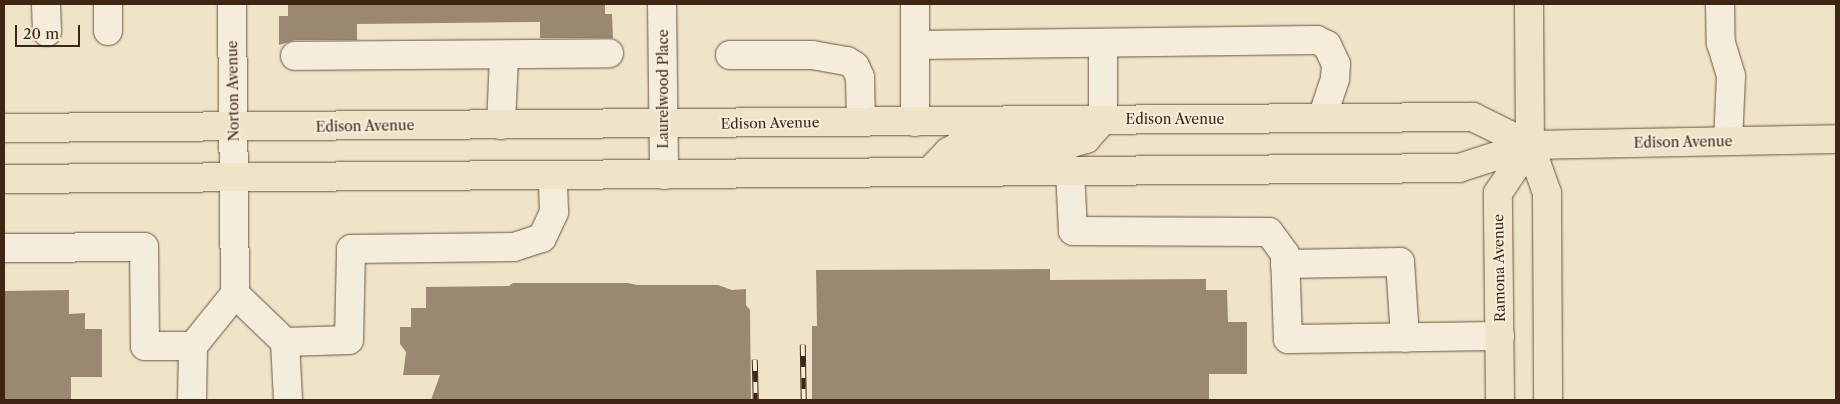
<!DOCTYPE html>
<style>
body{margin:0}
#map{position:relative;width:1840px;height:404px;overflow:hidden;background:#f0e4c8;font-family:"Libre Caslon Text",serif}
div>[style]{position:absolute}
.building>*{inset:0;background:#9b8872}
.roads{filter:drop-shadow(0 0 1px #6b5541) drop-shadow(0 0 1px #6b5541)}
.minor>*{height:28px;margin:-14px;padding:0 14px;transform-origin:14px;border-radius:14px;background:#f5eddb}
.major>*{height:28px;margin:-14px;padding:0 14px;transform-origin:14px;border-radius:14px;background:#f0e4c8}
.rail>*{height:5.5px;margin-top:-2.75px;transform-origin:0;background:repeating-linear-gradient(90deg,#f5eddb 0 11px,#3f2514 0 22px);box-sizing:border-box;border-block:1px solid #3f2514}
span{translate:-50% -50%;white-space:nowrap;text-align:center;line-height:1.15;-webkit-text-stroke:4px #f5eddb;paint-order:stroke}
.street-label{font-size:14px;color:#3f2514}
.frame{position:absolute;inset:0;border:5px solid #3f2514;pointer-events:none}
.scale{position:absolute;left:15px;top:25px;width:65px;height:22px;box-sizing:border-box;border:2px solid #3f2514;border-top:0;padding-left:6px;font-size:15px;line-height:18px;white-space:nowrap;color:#3f2514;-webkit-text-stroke:4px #f5eddb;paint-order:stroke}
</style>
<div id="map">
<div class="building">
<i style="clip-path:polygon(288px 4px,605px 4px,605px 14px,612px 14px,613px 38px,540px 38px,540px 22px,357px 24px,357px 40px,295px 40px,279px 45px,279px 16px,288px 16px)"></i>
<i style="clip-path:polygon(1050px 269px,1050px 280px,1206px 279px,1206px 290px,1227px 290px,1228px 322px,1247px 322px,1247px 374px,1209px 374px,1209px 400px,812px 400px,812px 326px,817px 326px,816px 270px)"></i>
<i style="clip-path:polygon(513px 283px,628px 283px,637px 285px,718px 285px,732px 290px,746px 289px,746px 305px,750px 310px,751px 400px,431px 400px,440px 375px,403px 375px,406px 352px,400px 344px,400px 327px,411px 327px,411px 308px,426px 308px,426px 287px,509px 286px)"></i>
<i style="clip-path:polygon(69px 290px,69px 314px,85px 313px,85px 329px,102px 329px,102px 377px,71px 377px,71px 400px,4px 400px,4px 291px)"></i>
</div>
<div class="roads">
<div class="minor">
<i style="left:46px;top:4px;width:28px;rotate:88deg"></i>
<i style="left:108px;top:4px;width:27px;rotate:90deg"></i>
<i style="left:662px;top:4px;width:171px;rotate:89.3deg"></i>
<i style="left:1720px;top:4px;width:39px;rotate:89deg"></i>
<i style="left:1721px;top:43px;width:34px;rotate:73deg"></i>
<i style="left:1731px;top:76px;width:65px;rotate:92.6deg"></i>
<i style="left:915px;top:45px;width:402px;rotate:-0.7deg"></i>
<i style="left:1317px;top:40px;width:11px;rotate:27deg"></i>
<i style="left:1327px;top:45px;width:21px;rotate:65deg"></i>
<i style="left:1336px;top:64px;width:15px;rotate:94deg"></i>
<i style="left:1335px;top:79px;width:41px;rotate:108.4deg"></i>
<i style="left:730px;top:55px;width:82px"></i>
<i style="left:812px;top:55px;width:36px;rotate:10deg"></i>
<i style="left:847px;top:61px;width:9px;rotate:32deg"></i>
<i style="left:855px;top:66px;width:12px;rotate:66deg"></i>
<i style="left:860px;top:77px;width:45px;rotate:88.7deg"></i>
<i style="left:295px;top:56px;width:314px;rotate:-0.5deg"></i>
<i style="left:1103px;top:120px;width:77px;rotate:-90deg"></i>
<i style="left:915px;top:122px;width:118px;rotate:-90deg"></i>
<i style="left:501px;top:125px;width:70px;rotate:-87.5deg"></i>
<i style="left:1070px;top:171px;width:60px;rotate:87.1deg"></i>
<i style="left:1073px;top:231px;width:196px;rotate:0.3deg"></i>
<i style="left:1269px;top:232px;width:27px;rotate:54deg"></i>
<i style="left:1285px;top:254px;width:85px;rotate:88deg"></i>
<i style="left:1288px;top:339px;width:212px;rotate:-0.8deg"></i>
<i style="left:4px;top:248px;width:140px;rotate:-0.4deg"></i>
<i style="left:144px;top:247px;width:99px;rotate:89.4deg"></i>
<i style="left:145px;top:346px;width:48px"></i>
<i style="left:193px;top:346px;width:67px;rotate:-51.1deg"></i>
<i style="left:235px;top:294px;width:290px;rotate:-90.6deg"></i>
<i style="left:1285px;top:264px;width:115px;rotate:-1deg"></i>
<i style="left:1400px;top:262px;width:76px;rotate:86.2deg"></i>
<i style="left:235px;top:294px;width:69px;rotate:43.8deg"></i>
<i style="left:285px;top:342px;width:64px;rotate:-1.8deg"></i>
<i style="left:349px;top:340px;width:91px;rotate:-88.7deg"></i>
<i style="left:351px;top:249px;width:163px;rotate:-0.7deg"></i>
<i style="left:514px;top:247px;width:29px;rotate:-18deg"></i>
<i style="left:542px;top:238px;width:29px;rotate:-65deg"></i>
<i style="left:554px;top:212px;width:36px;rotate:-92deg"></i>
<i style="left:285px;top:342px;width:58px;rotate:87deg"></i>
<i style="left:192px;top:400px;width:54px;rotate:-88.9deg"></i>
</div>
<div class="major">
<i style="left:1529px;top:4px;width:141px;rotate:89.6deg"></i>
<i style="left:1530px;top:145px;width:51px;rotate:70.5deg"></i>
<i style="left:1547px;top:193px;width:207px;rotate:89.7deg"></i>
<i style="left:4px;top:128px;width:1469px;rotate:-0.43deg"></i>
<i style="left:1473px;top:117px;width:64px;rotate:26.2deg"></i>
<i style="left:929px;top:172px;width:28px;rotate:-46deg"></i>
<i style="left:948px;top:152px;width:14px;rotate:-30deg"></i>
<i style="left:960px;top:145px;width:112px;rotate:-1deg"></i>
<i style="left:1072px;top:143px;width:15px;rotate:-16deg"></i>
<i style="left:1086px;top:139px;width:25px;rotate:-48deg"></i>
<i style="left:4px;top:179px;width:1455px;rotate:-0.43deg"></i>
<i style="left:1459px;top:168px;width:75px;rotate:-17.9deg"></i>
<i style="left:1530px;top:145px;width:306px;rotate:-1.1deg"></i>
<i style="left:1500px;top:400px;width:207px;rotate:-90.6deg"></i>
<i style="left:1498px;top:193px;width:58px;rotate:-56.3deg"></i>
</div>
</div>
<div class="rail">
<i style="left:803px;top:345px;width:55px;rotate:89deg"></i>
<i style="left:755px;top:360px;width:40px;rotate:88.6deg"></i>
</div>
<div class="street-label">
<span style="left:663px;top:89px;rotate:-90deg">Laurelwood Place</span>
<span style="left:233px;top:91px;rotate:-91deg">Norton Avenue</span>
<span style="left:1175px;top:119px">Edison Avenue</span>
<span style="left:770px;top:123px;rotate:-1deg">Edison Avenue</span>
<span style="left:365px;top:126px;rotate:-1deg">Edison Avenue</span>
<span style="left:1683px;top:142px;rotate:-1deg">Edison Avenue</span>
<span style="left:1499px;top:268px;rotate:-91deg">Ramona Avenue</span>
</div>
<div class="frame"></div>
<div class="scale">20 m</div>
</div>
